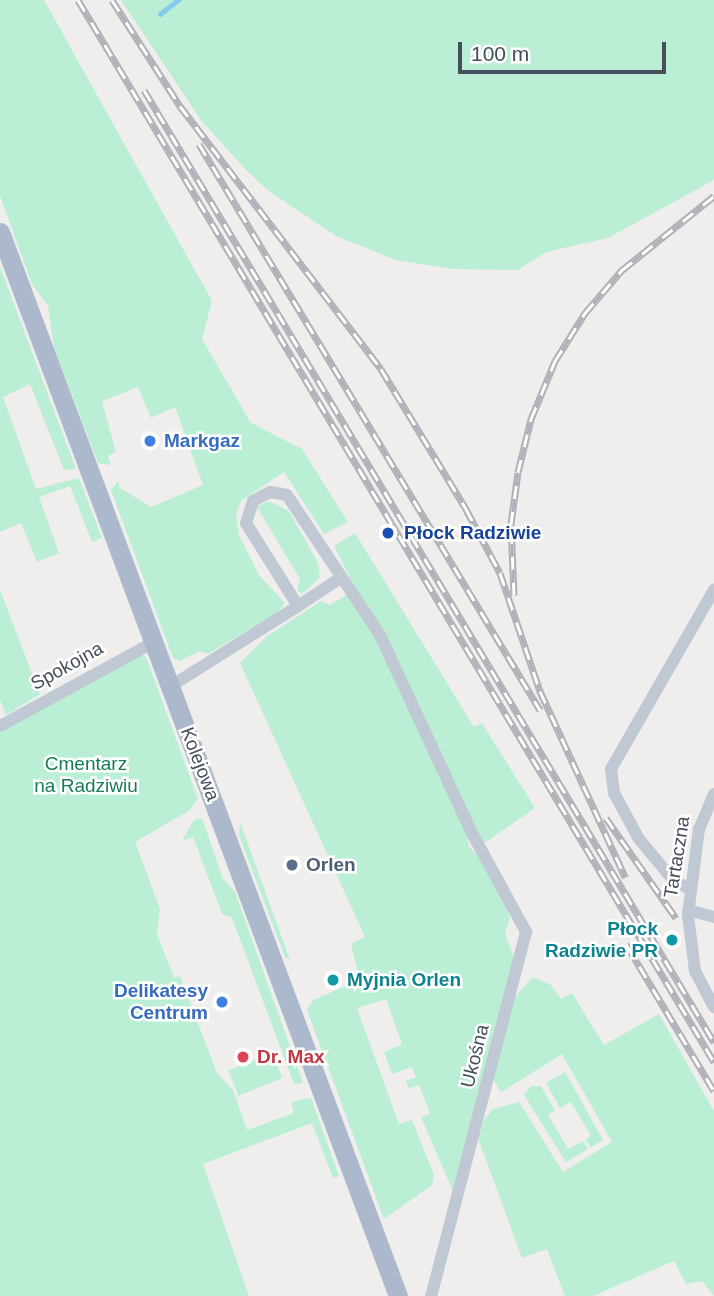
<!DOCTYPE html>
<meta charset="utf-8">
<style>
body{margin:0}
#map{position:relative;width:714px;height:1296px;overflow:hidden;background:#f0eded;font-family:Helvetica,sans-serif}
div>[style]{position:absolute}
.green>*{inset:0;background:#baefd5;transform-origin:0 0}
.stream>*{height:4.5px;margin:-2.25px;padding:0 2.25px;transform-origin:2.25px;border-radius:2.25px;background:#86cbed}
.minor>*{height:12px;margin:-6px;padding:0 6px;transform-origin:6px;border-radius:6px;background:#c0c8d3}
.primary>*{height:19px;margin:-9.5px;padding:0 9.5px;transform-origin:9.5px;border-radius:9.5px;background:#acb9cd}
.rail>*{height:7px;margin-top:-3.5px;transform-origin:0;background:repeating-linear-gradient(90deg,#fff 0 13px,#afb1b8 0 26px);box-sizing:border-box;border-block:2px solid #afb1b8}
.dots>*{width:19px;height:19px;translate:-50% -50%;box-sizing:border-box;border:4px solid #fff;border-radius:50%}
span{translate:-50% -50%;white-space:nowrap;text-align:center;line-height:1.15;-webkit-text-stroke:5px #fff;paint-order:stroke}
.shop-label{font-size:19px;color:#366cbe;font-weight:700}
.left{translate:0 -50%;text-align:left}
.right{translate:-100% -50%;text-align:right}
.transit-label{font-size:19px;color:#164399;font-weight:700}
.street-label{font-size:19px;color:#454e5b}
.park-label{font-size:19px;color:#157d56}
.service-label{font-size:19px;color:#4e5e75;font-weight:700}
.culture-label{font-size:19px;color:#0d838f;font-weight:700}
.health-label{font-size:19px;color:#be3a42;font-weight:700}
.scale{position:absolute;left:458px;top:42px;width:208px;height:32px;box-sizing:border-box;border:4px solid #454e5b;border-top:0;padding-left:9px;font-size:21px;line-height:24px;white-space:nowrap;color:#454e5b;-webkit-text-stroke:5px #fff;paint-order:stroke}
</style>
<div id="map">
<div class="green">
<i style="clip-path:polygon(0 0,44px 0,212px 301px,202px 339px,251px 423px,302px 449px,348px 522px,324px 534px,284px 472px,241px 501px,236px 514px,239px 535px,259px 575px,285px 603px,277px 613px,208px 654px,200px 651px,180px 661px,173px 658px,111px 490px,118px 481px,120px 488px,151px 507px,203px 485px,175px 407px,151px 418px,138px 387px,102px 401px,116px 452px,108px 456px,111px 465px,98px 463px,54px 348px,48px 306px,32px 284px,0 196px)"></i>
<i style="clip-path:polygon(121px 0,714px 0,714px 180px,608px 238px,546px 252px,518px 270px,453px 269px,396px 260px,336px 236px,270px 192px,247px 171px,201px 120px)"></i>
<i style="clip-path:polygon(0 267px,76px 469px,64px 470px,30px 384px,3px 397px,36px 489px,79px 478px,102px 538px,92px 542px,70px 486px,39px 497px,59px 553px,37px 562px,21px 523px,0 532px)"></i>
<i style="clip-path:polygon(269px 501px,289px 511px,318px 563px,320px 577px,302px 594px,297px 590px,300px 579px,257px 507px)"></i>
<i style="clip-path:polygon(355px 533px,474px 727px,482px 723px,535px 808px,486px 842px,481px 841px,334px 546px)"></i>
<i style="clip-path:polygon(0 590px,40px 694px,6px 715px,0 700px)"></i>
<i style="clip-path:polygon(348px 594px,374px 632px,463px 818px,469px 847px,484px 861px,503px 900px,510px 917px,505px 934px,515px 959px,455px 1196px,421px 1117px,430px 1114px,419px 1085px,409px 1089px,406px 1081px,416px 1077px,412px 1067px,392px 1074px,384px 1052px,402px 1044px,386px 999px,357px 1008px,399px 1124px,412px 1120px,434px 1175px,432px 1185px,384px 1219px,307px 1010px,313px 1000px,360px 980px,351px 944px,365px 937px,240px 663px,266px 637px,321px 601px,330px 605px)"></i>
<i style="clip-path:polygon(141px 654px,146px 657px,198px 799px,190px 810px,135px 842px,160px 909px,157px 934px,174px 978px,180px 976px,217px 1073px,233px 1090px,247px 1130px,294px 1113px,291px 1102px,311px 1098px,339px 1176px,333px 1178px,312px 1123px,203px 1164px,249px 1296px,0 1296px,0 732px)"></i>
<i style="clip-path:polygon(202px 818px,223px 879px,235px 892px,303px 1083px,294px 1084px,232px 918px,222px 914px,193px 837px,182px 841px,194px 820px)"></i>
<i style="clip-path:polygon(240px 822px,290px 960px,285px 957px,239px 835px)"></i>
<i style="clip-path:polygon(533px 977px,551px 985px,561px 999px,572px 993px,604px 1045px,659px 1014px,714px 1111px,714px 1296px,702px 1281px,686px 1284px,674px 1261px,593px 1296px,565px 1296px,547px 1249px,522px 1258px,478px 1138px,484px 1120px,493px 1109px,519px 1102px,563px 1172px,612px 1142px,562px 1054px,501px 1092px,493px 1079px,514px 998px)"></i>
<i style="left:272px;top:1053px;width:27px;height:47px;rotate:68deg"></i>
<i style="clip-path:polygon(565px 1072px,603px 1140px,590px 1148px,586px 1139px,591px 1136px,571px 1102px,560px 1108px,546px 1083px)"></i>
<i style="clip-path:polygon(531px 1086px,541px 1086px,555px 1111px,548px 1115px,568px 1149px,583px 1141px,588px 1149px,566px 1162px,524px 1095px)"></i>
</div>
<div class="stream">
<i style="left:160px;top:14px;width:23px;rotate:-38deg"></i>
</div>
<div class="minor">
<i style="left:298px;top:606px;width:49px;rotate:-33.4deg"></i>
<i style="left:171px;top:686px;width:150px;rotate:-32.2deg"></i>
<i style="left:298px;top:606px;width:98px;rotate:-122.1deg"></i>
<i style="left:246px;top:523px;width:23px;rotate:-72deg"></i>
<i style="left:253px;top:501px;width:19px;rotate:-28deg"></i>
<i style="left:270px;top:492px;width:17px;rotate:10deg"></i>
<i style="left:287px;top:495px;width:168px;rotate:56.4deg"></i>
<i style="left:380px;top:635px;width:221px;rotate:65.1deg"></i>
<i style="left:473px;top:835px;width:111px;rotate:61.3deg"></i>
<i style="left:526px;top:932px;width:376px;rotate:104.6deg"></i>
<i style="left:0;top:726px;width:175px;rotate:-28.6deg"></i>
<i style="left:714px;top:794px;width:38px;rotate:113deg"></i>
<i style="left:699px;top:829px;width:87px;rotate:97.3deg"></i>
<i style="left:688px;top:915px;width:56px;rotate:82.9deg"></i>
<i style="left:695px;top:971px;width:41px;rotate:62.2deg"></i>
<i style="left:690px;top:889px;width:18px;rotate:-153deg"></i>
<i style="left:674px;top:881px;width:55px;rotate:-129.8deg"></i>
<i style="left:639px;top:839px;width:52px;rotate:-118.5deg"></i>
<i style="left:614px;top:793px;width:24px;rotate:-97deg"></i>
<i style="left:611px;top:769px;width:207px;rotate:-60.1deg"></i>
<i style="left:688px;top:910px;width:27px;rotate:15deg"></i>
</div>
<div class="primary">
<i style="left:0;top:232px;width:1136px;rotate:69.49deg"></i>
</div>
<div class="rail">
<i style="left:78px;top:0;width:1238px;rotate:59.08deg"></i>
<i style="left:112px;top:0;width:126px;rotate:57.3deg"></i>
<i style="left:180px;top:106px;width:331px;rotate:52.6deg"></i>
<i style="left:381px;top:369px;width:164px;rotate:58.7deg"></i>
<i style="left:466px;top:509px;width:72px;rotate:62deg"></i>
<i style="left:500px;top:573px;width:125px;rotate:71.3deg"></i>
<i style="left:540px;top:691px;width:205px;rotate:65.4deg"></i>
<i style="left:144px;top:90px;width:1110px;rotate:59.09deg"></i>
<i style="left:199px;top:144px;width:661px;rotate:58.93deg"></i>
<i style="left:514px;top:595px;width:71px;rotate:-92.4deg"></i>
<i style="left:511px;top:524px;width:52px;rotate:-82.3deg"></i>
<i style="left:518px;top:472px;width:55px;rotate:-76.2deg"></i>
<i style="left:531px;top:419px;width:63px;rotate:-67.5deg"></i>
<i style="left:555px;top:361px;width:57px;rotate:-58deg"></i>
<i style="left:585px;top:313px;width:57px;rotate:-49.3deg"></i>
<i style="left:622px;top:270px;width:118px;rotate:-38.8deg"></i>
<i style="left:606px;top:818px;width:122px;rotate:55deg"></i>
<i style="left:626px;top:944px;width:171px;rotate:59.1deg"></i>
</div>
<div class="dots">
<i style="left:150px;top:441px;background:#3f7fe0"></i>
<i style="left:388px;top:533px;background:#1a4fb4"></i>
<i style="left:292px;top:865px;background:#5c6f8a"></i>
<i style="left:672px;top:940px;background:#0f9aa8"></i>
<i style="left:333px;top:980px;background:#0f9aa8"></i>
<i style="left:222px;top:1002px;background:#3f7fe0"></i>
<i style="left:243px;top:1057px;background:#e0444e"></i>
</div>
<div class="shop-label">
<span class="left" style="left:164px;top:441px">Markgaz</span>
<span class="right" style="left:208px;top:1002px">Delikatesy<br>Centrum</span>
</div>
<div class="transit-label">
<span class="left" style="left:404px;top:533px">Płock Radziwie</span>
</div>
<div class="street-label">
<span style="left:67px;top:666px;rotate:-29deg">Spokojna</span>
<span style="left:200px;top:764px;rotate:69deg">Kolejowa</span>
<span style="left:677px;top:857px;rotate:-81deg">Tartaczna</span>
<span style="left:475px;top:1056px;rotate:-76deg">Ukośna</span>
</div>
<div class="park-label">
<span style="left:86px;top:775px">Cmentarz<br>na Radziwiu</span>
</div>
<div class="service-label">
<span class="left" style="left:306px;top:865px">Orlen</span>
</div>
<div class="culture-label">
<span class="right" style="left:658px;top:940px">Płock<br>Radziwie PR</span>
<span class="left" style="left:347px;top:980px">Myjnia Orlen</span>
</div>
<div class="health-label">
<span class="left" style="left:257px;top:1057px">Dr. Max</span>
</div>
<div class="scale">100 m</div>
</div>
